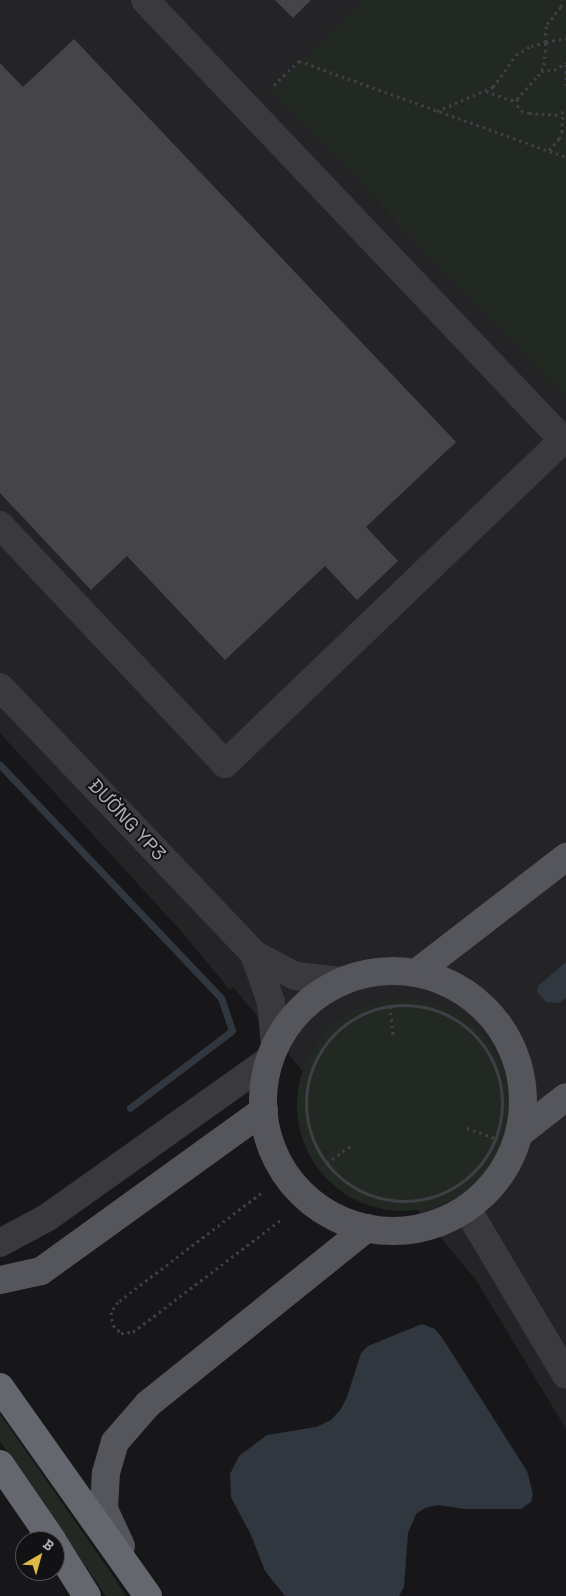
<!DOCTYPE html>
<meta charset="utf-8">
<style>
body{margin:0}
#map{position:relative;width:566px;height:1596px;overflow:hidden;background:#171719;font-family:"Space Grotesk",sans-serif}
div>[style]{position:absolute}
.built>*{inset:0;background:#242326}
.green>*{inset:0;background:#222923}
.round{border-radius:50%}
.water>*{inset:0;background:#31373e}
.stream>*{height:7px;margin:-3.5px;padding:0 3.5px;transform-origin:3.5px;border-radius:3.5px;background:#31373e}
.building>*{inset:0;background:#454449}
.path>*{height:3px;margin-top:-1.5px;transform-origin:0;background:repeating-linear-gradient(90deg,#3f4045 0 2.5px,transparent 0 6.5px)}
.path>.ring{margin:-1.5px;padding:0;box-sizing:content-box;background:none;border:3px solid #3f4045;border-radius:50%}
.minor>*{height:28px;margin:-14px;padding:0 14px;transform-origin:14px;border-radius:14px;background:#39393e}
.major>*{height:28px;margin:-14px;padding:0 14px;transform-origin:14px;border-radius:14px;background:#55565c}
.major>.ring{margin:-14px;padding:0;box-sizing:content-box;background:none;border:28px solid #55565c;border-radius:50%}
.highway>*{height:28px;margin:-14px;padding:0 14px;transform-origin:14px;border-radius:14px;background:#65676e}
span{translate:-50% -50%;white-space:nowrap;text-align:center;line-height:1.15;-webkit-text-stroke:4px #121214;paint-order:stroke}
.street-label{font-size:19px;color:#abaeb8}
.north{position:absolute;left:15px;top:1531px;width:50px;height:50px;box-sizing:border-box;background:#121214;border:1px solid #4f5056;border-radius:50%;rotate:38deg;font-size:14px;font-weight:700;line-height:20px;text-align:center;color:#abaeb8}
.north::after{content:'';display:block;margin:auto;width:18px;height:22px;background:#e0b848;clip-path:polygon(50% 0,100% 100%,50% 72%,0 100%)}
</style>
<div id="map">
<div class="built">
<i style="clip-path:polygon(0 0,566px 0,566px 1429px,476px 1280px,233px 987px,230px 990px,181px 931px,0 733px)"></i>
</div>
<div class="green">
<i style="clip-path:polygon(366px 0,566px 0,566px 399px,270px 89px)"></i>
<i class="round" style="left:297px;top:999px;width:212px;height:212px"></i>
<i style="clip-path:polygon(0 1414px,111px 1573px,126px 1596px,106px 1596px,0 1441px)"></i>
</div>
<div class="water">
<i style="clip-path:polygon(566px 962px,566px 998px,559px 1003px,546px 1002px,537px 992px,538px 986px)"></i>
<i style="clip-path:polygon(422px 1324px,435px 1329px,443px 1339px,527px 1471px,533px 1494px,531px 1502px,521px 1509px,464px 1509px,438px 1505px,425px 1508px,416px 1514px,408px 1533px,404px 1587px,399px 1596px,285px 1596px,265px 1571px,251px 1535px,231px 1497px,230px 1474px,239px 1456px,267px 1435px,316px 1427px,331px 1420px,341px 1409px,347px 1397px,361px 1353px,368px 1346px)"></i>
</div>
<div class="stream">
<i style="left:0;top:765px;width:321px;rotate:46.5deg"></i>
<i style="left:221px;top:998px;width:34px;rotate:71deg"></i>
<i style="left:232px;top:1030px;width:4px;rotate:135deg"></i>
<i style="left:229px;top:1033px;width:124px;rotate:142.9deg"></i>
</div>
<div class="building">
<i style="clip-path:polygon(275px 0,311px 0,293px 18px)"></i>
<i style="clip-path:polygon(74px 39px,456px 442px,366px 527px,398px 561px,357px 600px,325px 566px,225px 660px,127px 556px,91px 590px,0 493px,0 63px,23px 87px)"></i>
</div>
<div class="path">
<i style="left:566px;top:64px;width:21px;rotate:90deg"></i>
<i style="left:541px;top:71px;width:13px;rotate:-4deg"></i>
<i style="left:554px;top:70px;width:14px;rotate:-30deg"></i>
<i style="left:274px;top:85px;width:35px;rotate:-44deg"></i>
<i style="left:299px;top:61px;width:284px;rotate:19.8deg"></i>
<i style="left:486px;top:91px;width:27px;rotate:20deg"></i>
<i style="left:511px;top:100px;width:6px;rotate:-9deg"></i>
<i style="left:517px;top:99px;width:31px;rotate:-48deg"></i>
<i style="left:538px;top:76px;width:13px;rotate:-61deg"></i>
<i style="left:544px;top:65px;width:23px;rotate:-85deg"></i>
<i style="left:546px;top:42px;width:20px;rotate:-11deg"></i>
<i style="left:517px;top:99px;width:6px;rotate:90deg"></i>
<i style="left:517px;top:105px;width:7px;rotate:56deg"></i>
<i style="left:521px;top:111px;width:8px;rotate:14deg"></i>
<i style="left:529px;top:113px;width:26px;rotate:4deg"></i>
<i style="left:555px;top:115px;width:12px;rotate:-20deg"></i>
<i style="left:437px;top:111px;width:61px;rotate:-23.2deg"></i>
<i style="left:493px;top:87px;width:39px;rotate:-54deg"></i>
<i style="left:516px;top:55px;width:17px;rotate:-31deg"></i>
<i style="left:531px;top:46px;width:16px;rotate:-15deg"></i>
<i style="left:546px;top:42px;width:7px;rotate:-98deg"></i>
<i style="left:545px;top:35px;width:11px;rotate:-80deg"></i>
<i style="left:547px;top:24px;width:22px;rotate:-51deg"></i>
<i style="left:561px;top:7px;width:7px;rotate:-82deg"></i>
<i style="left:549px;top:150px;width:15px;rotate:-48deg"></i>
<i style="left:559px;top:139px;width:8px;rotate:-67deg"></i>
<i style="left:562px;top:132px;width:20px;rotate:-87deg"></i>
<i class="ring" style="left:306px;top:1005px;width:193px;height:193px"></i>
<i style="left:390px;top:1006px;width:31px;rotate:84deg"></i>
<i style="left:467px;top:1128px;width:30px;rotate:20deg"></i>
<i style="left:327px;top:1163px;width:31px;rotate:-36deg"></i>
<i style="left:261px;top:1193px;width:180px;rotate:142.7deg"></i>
<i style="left:118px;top:1302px;width:12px;rotate:125deg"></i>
<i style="left:111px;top:1312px;width:13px;rotate:81deg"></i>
<i style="left:113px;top:1325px;width:11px;rotate:45deg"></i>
<i style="left:121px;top:1333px;width:12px;rotate:-5deg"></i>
<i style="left:133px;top:1332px;width:187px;rotate:-37.2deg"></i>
</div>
<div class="minor">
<i style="left:145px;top:0;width:607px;rotate:46.47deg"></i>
<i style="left:0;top:525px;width:328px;rotate:46.7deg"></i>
<i style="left:225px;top:764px;width:472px;rotate:-43.8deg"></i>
<i style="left:0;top:687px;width:369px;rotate:46.4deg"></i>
<i style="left:275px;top:1046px;width:44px;rotate:-95.2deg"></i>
<i style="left:271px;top:1002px;width:51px;rotate:-109.5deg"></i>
<i style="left:254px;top:954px;width:47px;rotate:28.2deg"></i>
<i style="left:295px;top:976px;width:48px;rotate:5.9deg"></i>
<i style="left:467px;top:1209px;width:193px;rotate:59.2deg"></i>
<i style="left:0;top:1243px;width:55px;rotate:-28.4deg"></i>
<i style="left:48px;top:1217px;width:272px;rotate:-35.4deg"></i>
</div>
<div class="major">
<i class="ring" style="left:263px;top:971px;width:232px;height:232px"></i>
<i style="left:416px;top:973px;width:190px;rotate:-37.7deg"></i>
<i style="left:520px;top:1133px;width:58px;rotate:-38deg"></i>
<i style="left:0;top:1280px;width:42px;rotate:-12.4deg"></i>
<i style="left:41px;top:1271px;width:275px;rotate:-35.8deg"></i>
<i style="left:121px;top:1546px;width:41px;rotate:-114.7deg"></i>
<i style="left:104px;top:1509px;width:36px;rotate:-87deg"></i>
<i style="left:106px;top:1473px;width:32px;rotate:-74deg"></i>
<i style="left:115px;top:1442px;width:50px;rotate:-49deg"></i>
<i style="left:148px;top:1404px;width:281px;rotate:-38.8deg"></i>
</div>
<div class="highway">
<i style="left:0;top:1387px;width:256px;rotate:54.7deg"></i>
<i style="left:0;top:1464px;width:93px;rotate:55.5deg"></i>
<i style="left:55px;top:1545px;width:60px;rotate:57.9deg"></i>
</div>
<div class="street-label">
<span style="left:127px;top:820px;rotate:47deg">ĐƯỜNG YP3</span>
</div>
<div class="north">B</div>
</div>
